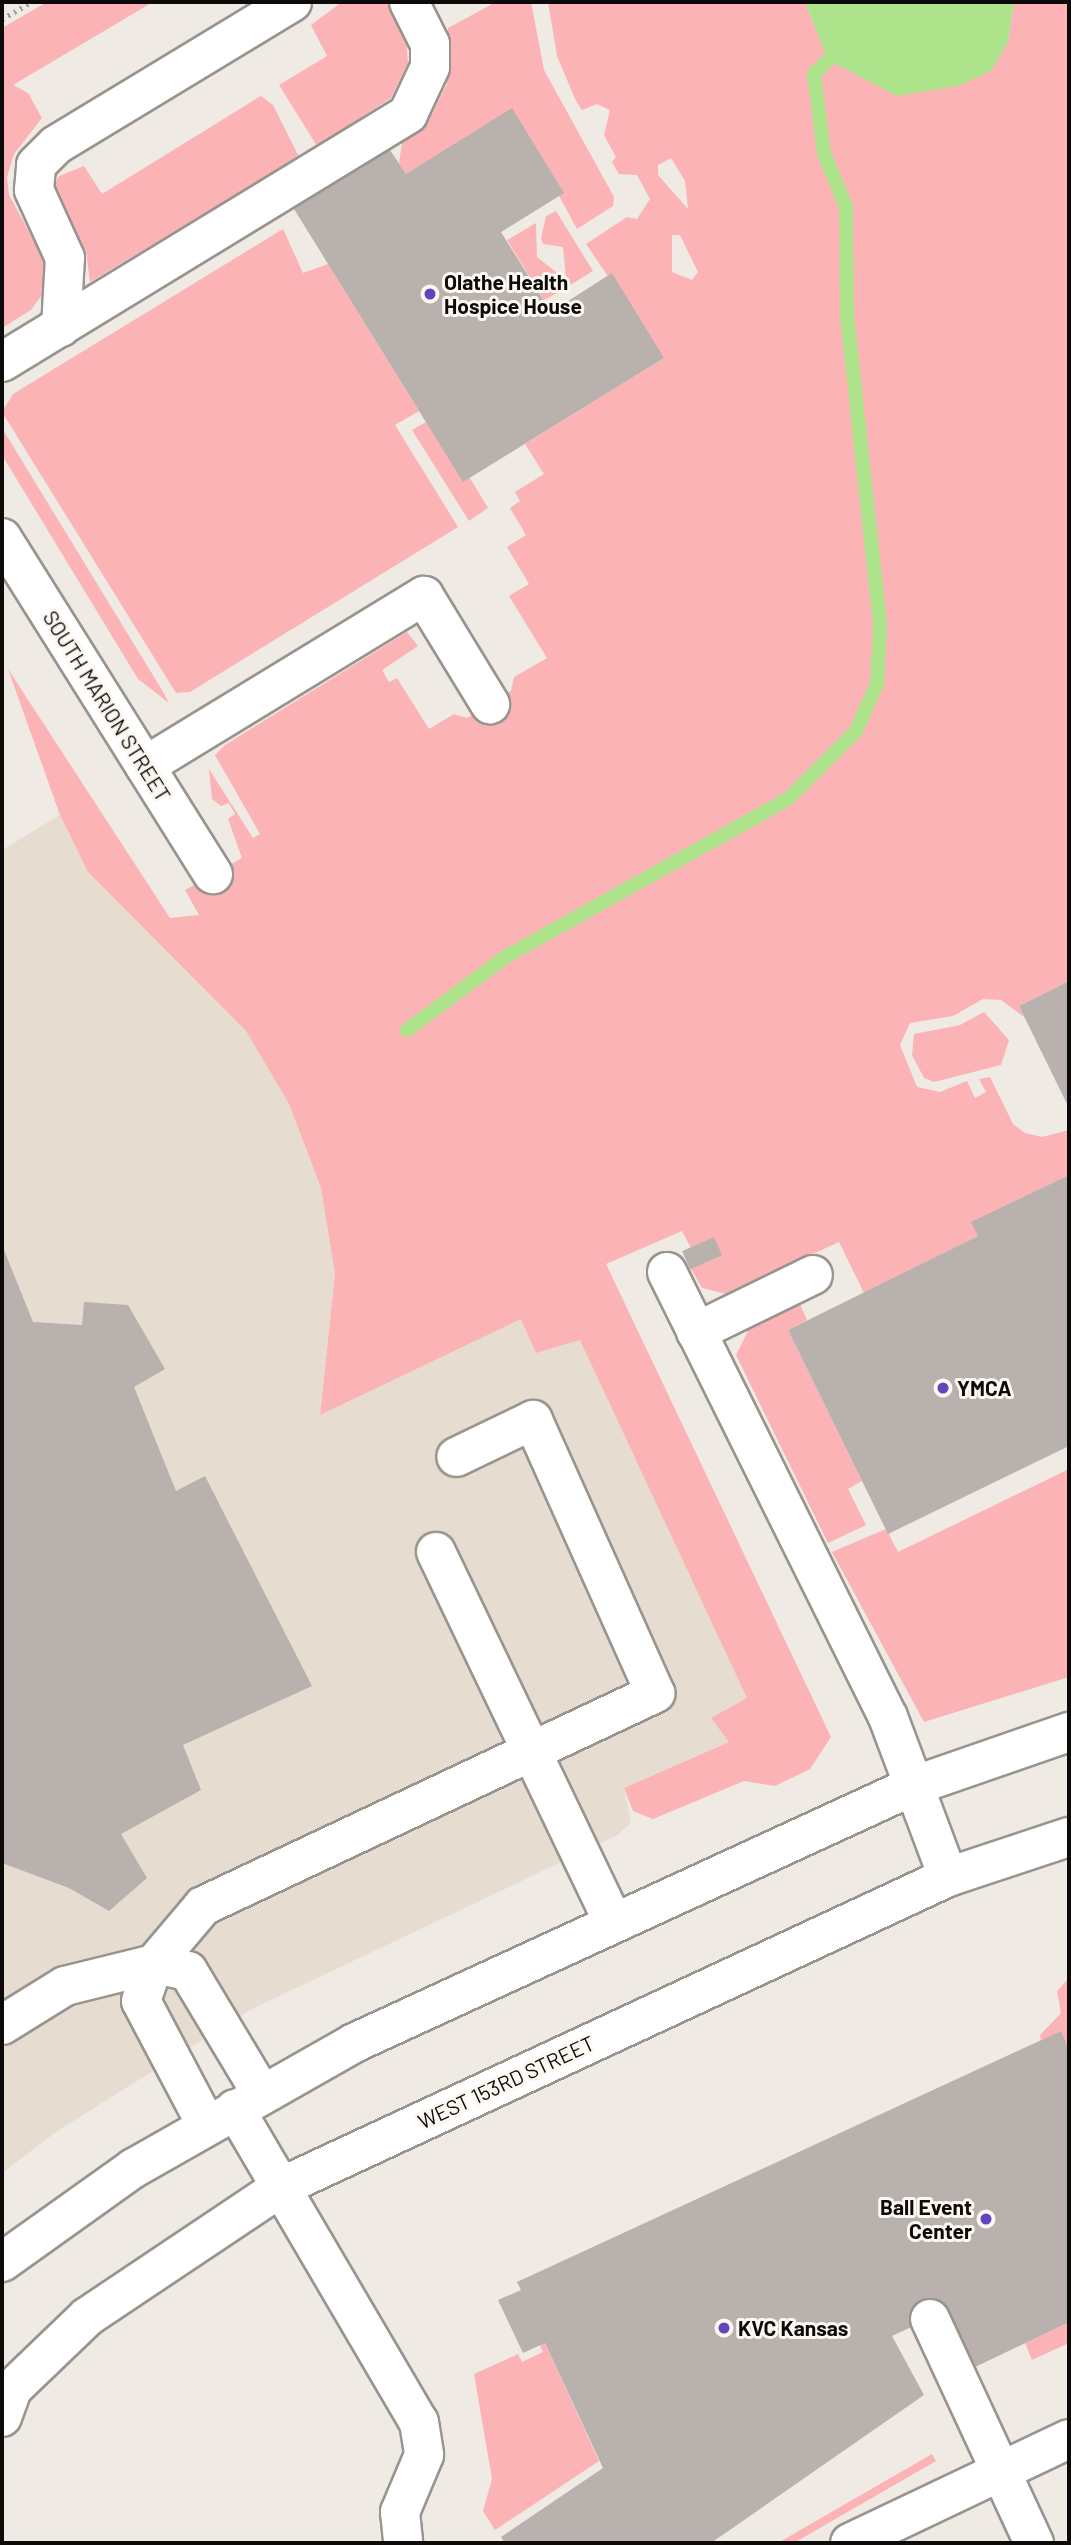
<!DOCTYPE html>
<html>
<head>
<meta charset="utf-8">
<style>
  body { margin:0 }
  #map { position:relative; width:1071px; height:2545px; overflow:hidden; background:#efeae4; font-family:Barlow,sans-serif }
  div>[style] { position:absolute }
  .built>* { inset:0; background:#e6ddd0 }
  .green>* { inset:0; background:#fbb3b5; transform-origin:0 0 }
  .water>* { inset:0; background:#ade38b }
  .stream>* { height:14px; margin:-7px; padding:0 7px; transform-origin:7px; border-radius:7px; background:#ade38b }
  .building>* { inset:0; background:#b9b1ad; transform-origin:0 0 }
  .path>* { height:4.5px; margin-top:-2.25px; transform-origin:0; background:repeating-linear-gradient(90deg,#a09c97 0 2px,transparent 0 7px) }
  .roads { filter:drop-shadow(2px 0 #98948e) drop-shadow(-2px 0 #98948e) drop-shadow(0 2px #98948e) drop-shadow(0 -2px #98948e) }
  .minor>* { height:38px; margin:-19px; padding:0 19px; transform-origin:19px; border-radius:19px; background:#fff }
  .dots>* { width:19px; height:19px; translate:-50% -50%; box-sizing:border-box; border:4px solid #fcf7f1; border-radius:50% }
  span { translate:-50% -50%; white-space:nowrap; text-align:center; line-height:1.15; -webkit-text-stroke:6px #fcf7f1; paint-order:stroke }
  .poi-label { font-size:21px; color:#0d0b09; font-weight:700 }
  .left { translate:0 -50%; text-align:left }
  .right { translate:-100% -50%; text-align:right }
  .street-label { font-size:21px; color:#0d0b09 }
  .frame { position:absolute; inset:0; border:4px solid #0d0b09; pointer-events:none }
</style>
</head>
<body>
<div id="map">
  <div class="built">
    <i style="clip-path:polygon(60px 815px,88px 872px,246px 1031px,289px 1104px,321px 1188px,335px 1274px,320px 1414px,521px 1319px,580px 1339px,748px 1698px,729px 1742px,624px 1788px,631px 1823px,616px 1836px,250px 2010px,56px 2132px,2px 2173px,2px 850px)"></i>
  </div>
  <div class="green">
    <i style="clip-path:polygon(47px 2px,153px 2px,13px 85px,28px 93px,42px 118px,14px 154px,7px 177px,9px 195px,44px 259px,45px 291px,31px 310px,2px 328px,2px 28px)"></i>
    <i style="clip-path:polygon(342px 2px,386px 2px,406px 36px,408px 63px,391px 98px,317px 146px,279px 85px,327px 56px,311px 25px)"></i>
    <i style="clip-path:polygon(496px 2px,531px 2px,544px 70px,614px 197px,613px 206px,577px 229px,512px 109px,406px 174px,399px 163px,402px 143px,432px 114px,447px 84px,448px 28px)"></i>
    <i style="clip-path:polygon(evenodd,548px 2px,805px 2px,828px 60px,1008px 42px,1014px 2px,1069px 2px,1069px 981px,1019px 1006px,1024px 1017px,1001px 1000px,983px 999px,953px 1016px,910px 1023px,900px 1045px,917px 1087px,940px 1092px,967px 1081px,975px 1098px,986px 1092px,979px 1079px,990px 1077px,1013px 1124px,1025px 1133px,1042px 1137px,1069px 1130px,1069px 1175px,972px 1222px,978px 1236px,864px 1293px,839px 1242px,726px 1294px,702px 1288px,691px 1269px,722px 1255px,691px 1248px,682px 1231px,606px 1264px,831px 1737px,810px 1769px,775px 1786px,744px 1781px,653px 1819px,633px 1811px,624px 1788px,729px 1742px,711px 1718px,747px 1698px,580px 1340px,536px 1353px,521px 1319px,320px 1415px,335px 1274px,321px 1188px,289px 1104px,246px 1031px,88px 872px,60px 815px,8px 669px,170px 918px,199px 915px,185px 890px,242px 858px,228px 819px,235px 814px,229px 803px,221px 806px,212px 799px,209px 769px,253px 838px,260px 834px,215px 755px,225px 745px,407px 632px,418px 646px,382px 670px,389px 682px,397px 678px,429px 729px,454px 714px,467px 718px,511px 691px,514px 677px,547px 658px,509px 596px,529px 584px,507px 547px,526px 535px,510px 508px,520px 501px,515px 492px,544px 474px,525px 444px,664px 358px,586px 244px,627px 217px,637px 219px,650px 199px,637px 175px,619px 174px,612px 162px,616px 157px,604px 135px,610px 110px,597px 104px,582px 110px,576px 101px,557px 56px,548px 2px,671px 158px,685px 181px,688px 209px,658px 175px,658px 165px,671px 158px,548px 2px,672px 235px,680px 235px,698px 272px,692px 280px,672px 272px,672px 235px)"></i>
    <i style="clip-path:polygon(261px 96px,273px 105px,299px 157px,90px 282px,86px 251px,53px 187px,59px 176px,84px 166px,102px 194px)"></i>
    <i style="clip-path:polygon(556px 211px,593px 271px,567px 287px,563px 247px,543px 244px,541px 238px,546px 216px)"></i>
    <i style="clip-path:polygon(536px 223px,537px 257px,561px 276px,557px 293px,544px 300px,507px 240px)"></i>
    <i style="clip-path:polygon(283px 229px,303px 273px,328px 264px,419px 411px,395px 425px,458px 527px,190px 692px,176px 693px,2px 412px,13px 394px)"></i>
    <i style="clip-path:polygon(426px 422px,463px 481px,470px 478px,488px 508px,469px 521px,412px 430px)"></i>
    <i style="clip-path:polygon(2px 428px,162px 690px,169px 703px,138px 679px,2px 455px)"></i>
    <i style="clip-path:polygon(984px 1012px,1009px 1040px,1001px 1065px,934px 1082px,924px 1078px,912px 1055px,914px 1034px,960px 1025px)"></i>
    <i style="clip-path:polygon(799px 1302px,807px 1320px,788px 1330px,862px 1481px,848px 1489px,866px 1525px,828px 1543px,736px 1355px,750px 1327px)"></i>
    <i style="clip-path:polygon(1067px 1470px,1069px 1677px,924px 1722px,832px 1552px,886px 1529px,898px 1552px)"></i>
    <i style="clip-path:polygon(1069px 1978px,1069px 2049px,1061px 2031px,1041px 2041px,1040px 2035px,1061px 2013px,1057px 1991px)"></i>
    <i style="clip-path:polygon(1069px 2322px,1069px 2343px,1032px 2360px,1025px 2343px)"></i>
    <i style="clip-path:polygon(544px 2341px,599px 2461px,495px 2530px,483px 2511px,492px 2479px,474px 2374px,518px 2354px,522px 2362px,543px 2352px,539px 2343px)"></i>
    <i style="left:932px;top:2454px;width:8px;height:213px;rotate:60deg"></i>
  </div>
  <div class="water">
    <i style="clip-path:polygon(805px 2px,1014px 2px,1008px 42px,991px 71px,958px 86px,897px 96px,828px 60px)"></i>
  </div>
  <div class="stream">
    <i style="left:407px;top:1030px;width:124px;rotate:-36.5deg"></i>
    <i style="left:507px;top:956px;width:322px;rotate:-29.2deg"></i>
    <i style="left:788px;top:799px;width:96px;rotate:-45deg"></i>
    <i style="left:856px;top:731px;width:51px;rotate:-65.9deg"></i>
    <i style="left:877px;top:684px;width:60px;rotate:-87.1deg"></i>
    <i style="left:880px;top:624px;width:310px;rotate:-96.1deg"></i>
    <i style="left:847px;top:316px;width:109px;rotate:-90.5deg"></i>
    <i style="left:846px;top:207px;width:58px;rotate:-112.2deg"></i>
    <i style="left:824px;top:153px;width:80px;rotate:-97.2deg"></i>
    <i style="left:814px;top:74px;width:20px;rotate:-45deg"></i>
  </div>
  <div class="building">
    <i style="clip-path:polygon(512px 108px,564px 193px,501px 232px,551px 312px,612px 273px,664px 358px,463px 482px,294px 209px,390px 150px,406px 174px)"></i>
    <i style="clip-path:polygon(1069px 981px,1069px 1108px,1019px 1006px)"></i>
    <i style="clip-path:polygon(1069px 1175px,1069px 1446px,888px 1534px,788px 1330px,978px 1236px,971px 1222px)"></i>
    <i style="left:714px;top:1237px;width:20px;height:35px;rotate:66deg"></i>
    <i style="clip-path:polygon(2px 1245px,33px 1322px,82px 1325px,84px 1302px,128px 1305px,165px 1369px,134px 1387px,176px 1491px,205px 1476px,312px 1686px,183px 1745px,201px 1790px,121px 1834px,147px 1878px,109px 1911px,69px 1888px,2px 1863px)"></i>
    <i style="clip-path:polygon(1061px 2031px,1069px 2049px,1069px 2322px,973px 2368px,946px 2311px,892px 2336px,924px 2395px,711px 2543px,505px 2543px,501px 2537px,603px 2468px,545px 2343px,523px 2353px,498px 2300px,521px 2290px,517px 2282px)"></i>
  </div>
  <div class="path">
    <i style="left:2px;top:19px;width:34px;rotate:-30deg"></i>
  </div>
  <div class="roads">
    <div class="minor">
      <i style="left:61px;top:327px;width:69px;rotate:-86.7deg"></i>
      <i style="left:65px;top:258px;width:75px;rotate:-114.5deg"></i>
      <i style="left:34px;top:190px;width:25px;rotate:-85deg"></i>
      <i style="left:36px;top:165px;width:28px;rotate:-45deg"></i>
      <i style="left:56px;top:145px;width:276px;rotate:-31.2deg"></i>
      <i style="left:2px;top:362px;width:476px;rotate:-31.4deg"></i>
      <i style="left:408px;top:114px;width:52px;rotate:-64.9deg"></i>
      <i style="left:430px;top:67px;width:23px;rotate:-90deg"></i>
      <i style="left:430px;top:44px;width:47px;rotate:-116.6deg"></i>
      <i style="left:2px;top:538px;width:397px;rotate:57.9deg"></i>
      <i style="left:145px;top:766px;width:327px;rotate:-31.4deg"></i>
      <i style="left:424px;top:596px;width:127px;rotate:58.6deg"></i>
      <i style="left:667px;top:1272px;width:497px;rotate:63.6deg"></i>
      <i style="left:888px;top:1717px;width:171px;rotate:69.4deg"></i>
      <i style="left:696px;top:1332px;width:130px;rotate:-26deg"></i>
      <i style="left:436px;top:1552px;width:411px;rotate:64.4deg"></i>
      <i style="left:2px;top:2025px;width:74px;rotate:-31.8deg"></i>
      <i style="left:65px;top:1986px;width:92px;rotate:-13.9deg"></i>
      <i style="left:154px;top:1964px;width:35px;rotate:12deg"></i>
      <i style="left:188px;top:1971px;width:144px;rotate:59deg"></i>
      <i style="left:235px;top:2109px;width:363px;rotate:59.6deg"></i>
      <i style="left:419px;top:2422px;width:33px;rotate:81deg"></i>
      <i style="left:424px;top:2455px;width:62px;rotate:112.8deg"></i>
      <i style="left:400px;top:2512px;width:31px;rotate:84deg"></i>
      <i style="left:207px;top:2126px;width:141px;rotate:-117.8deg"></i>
      <i style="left:141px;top:2001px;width:39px;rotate:-71deg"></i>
      <i style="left:154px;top:1964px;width:76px;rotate:-49.8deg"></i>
      <i style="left:203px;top:1906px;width:500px;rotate:-25.2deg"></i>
      <i style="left:655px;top:1693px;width:299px;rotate:-114.1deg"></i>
      <i style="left:533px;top:1420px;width:85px;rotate:154.3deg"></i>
      <i style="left:2px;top:2262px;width:162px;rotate:-35.5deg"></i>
      <i style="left:134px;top:2168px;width:253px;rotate:-29.6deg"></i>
      <i style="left:354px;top:2043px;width:615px;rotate:-24.69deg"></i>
      <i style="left:913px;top:1786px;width:165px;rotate:-19.1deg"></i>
      <i style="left:930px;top:2319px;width:247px;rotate:65.1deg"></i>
      <i style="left:2px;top:2417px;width:30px;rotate:-70deg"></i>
      <i style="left:12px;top:2389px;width:104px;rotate:-43.8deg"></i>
      <i style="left:87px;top:2317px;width:236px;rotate:-33.8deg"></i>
      <i style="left:283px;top:2186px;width:733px;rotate:-24.92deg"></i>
      <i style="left:948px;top:1877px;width:127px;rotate:-18.3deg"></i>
      <i style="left:850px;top:2543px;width:242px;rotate:-25.4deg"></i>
    </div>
  </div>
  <div class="dots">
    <i style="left:430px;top:294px;background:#6444bc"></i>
    <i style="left:943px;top:1388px;background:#6444bc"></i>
    <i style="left:986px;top:2219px;background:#6444bc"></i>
    <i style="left:724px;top:2328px;background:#6444bc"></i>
  </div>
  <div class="poi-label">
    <span class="left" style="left:444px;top:294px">Olathe Health<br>Hospice House</span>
    <span class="left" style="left:957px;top:1388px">YMCA</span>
    <span class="right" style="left:972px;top:2219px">Ball Event<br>Center</span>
    <span class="left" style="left:738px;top:2328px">KVC Kansas</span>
  </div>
  <div class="street-label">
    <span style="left:107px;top:706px;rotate:58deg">SOUTH MARION STREET</span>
    <span style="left:506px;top:2082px;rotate:-25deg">WEST 153RD STREET</span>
  </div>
  <div class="frame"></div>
</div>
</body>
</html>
